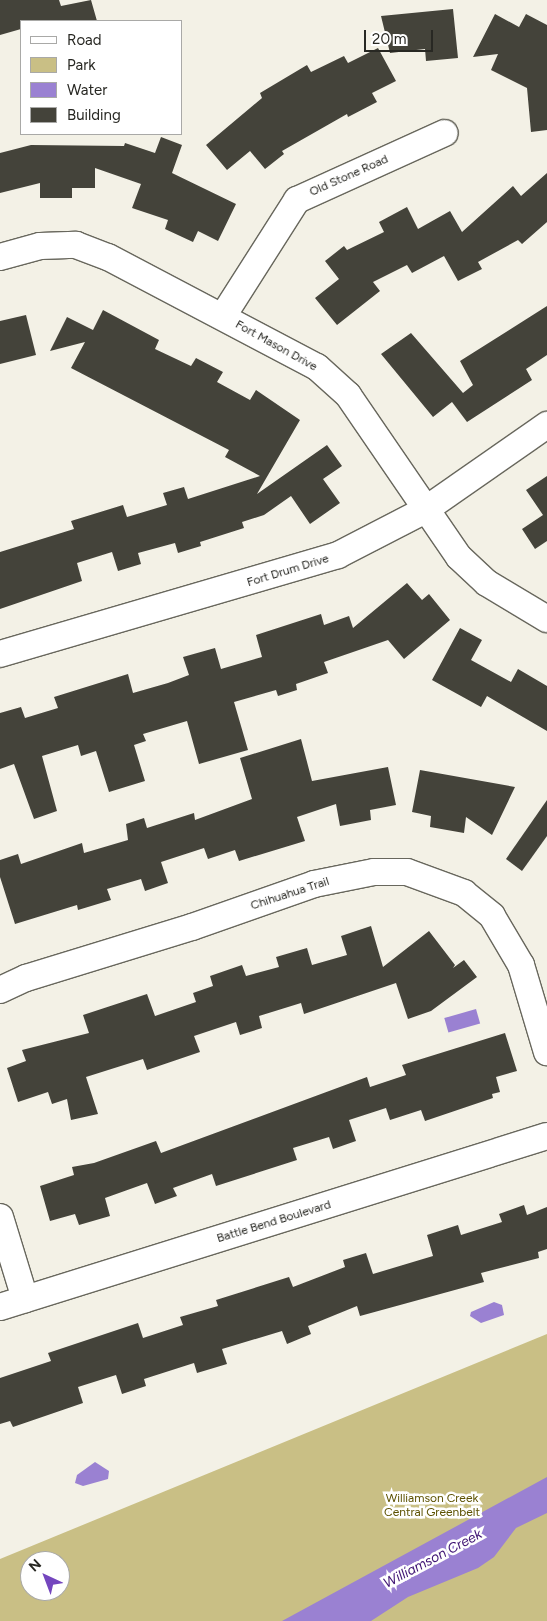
<!DOCTYPE html>
<html>
<head>
<meta charset="utf-8">
<style>
  body { margin:0 }
  #map { position:relative; width:547px; height:1621px; overflow:hidden; background:#f3f1e6; font-family:Figtree,sans-serif }
  div>[style] { position:absolute }
  .green>* { inset:0; background:#c9bf85 }
  .water>* { inset:0; background:#9a81d2; transform-origin:0 0 }
  .building>* { inset:0; background:#44433a }
  .roads { filter:drop-shadow(1px 0 #68675d) drop-shadow(-1px 0 #68675d) drop-shadow(0 1px #68675d) drop-shadow(0 -1px #68675d) }
  .minor>* { height:26px; margin:-13px; padding:0 13px; transform-origin:13px; border-radius:13px; background:#fff }
  span { translate:-50% -50%; white-space:nowrap; text-align:center; line-height:1.15; -webkit-text-stroke:5px #fff; paint-order:stroke }
  .street-label { font-size:12px; color:#282823 }
  .park-label { font-size:12px; color:#5c5101 }
  .water-label { font-size:14px; color:#3e1373; font-style:italic }
  .legend { position:absolute; left:20px; top:20px; width:162px; height:115px; box-sizing:border-box; background:#fff; border:1px solid #a9a9a7; margin:0; padding:6px 9px; list-style:none; font-size:15px; color:#282823 }
  .legend li { display:flex; align-items:center; gap:10px; height:25px }
  .legend b { width:25px; border:1px solid #a9a9a7 }
  .north { position:absolute; left:20px; top:1551px; width:50px; height:50px; box-sizing:border-box; background:#fff; border:1px solid #a9a9a7; border-radius:50%; rotate:317deg; font-size:14px; font-weight:700; line-height:20px; text-align:center; color:#282823 }
  .north::after { content:''; display:block; margin:auto; width:18px; height:22px; background:#7446be; clip-path:polygon(50% 0,100% 100%,50% 72%,0 100%) }
  .scale { position:absolute; left:364px; top:30px; width:69px; height:22px; box-sizing:border-box; border:2px solid #282823; border-top:0; padding-left:6px; font-size:15px; line-height:18px; white-space:nowrap; color:#282823; -webkit-text-stroke:4px #fff; paint-order:stroke }
</style>
</head>
<body>
<div id="map">
  <div class="green">
    <i style="clip-path:polygon(evenodd,547px 1334px,547px 1621px,0 1621px,0 1559px,547px 1334px,30px 1561px,60px 1561px,60px 1591px,30px 1591px,30px 1561px)"></i>
  </div>
  <div class="water">
    <i style="left:476px;top:1009px;width:15px;height:33px;rotate:74deg"></i>
    <i style="clip-path:polygon(494px 1302px,502px 1305px,504px 1315px,481px 1323px,470px 1316px,471px 1312px)"></i>
    <i style="clip-path:polygon(95px 1462px,109px 1471px,108px 1479px,83px 1486px,75px 1483px,77px 1475px)"></i>
    <i style="clip-path:polygon(547px 1477px,547px 1513px,516px 1528px,494px 1557px,478px 1568px,408px 1597px,371px 1621px,282px 1621px)"></i>
  </div>
  <div class="building">
    <i style="clip-path:polygon(0 0,59px 0,61px 6px,91px 0,97px 21px,21px 21px,21px 29px,0 35px)"></i>
    <i style="clip-path:polygon(453px 9px,458px 58px,426px 61px,425px 49px,390px 53px,381px 16px)"></i>
    <i style="clip-path:polygon(495px 14px,519px 27px,526px 14px,547px 25px,547px 130px,531px 132px,527px 88px,491px 70px,498px 54px,473px 57px)"></i>
    <i style="clip-path:polygon(378px 48px,396px 81px,372px 93px,377px 102px,348px 117px,347px 114px,282px 151px,284px 154px,265px 169px,250px 151px,227px 170px,206px 145px,262px 98px,260px 93px,307px 65px,311px 72px,344px 56px,348px 63px)"></i>
    <i style="clip-path:polygon(161px 137px,182px 145px,172px 173px,236px 204px,218px 241px,198px 231px,193px 242px,165px 229px,168px 220px,132px 208px,141px 184px,95px 168px,95px 188px,72px 188px,72px 198px,40px 198px,40px 183px,0 193px,0 153px,31px 145px,124px 146px,125px 143px,155px 153px)"></i>
    <i style="clip-path:polygon(547px 173px,547px 222px,522px 244px,518px 240px,478px 262px,482px 269px,458px 281px,444px 256px,412px 273px,407px 265px,373px 282px,380px 291px,337px 325px,315px 298px,339px 279px,325px 261px,344px 246px,347px 250px,384px 232px,379px 222px,407px 207px,418px 229px,450px 211px,462px 232px,513px 186px,521px 196px)"></i>
    <i style="clip-path:polygon(547px 306px,547px 355px,526px 369px,532px 380px,467px 422px,452px 402px,433px 417px,381px 354px,411px 333px,463px 393px,473px 385px,460px 361px)"></i>
    <i style="clip-path:polygon(103px 310px,159px 340px,155px 349px,191px 366px,196px 358px,223px 372px,217px 382px,250px 400px,256px 390px,300px 420px,257px 494px,327px 445px,342px 466px,323px 479px,340px 503px,310px 524px,291px 496px,264px 515px,242px 522px,244px 528px,200px 542px,201px 546px,178px 553px,175px 543px,138px 553px,141px 564px,118px 571px,112px 552px,77px 563px,82px 581px,0 609px,0 552px,74px 529px,71px 521px,123px 505px,127px 517px,167px 505px,163px 493px,184px 487px,188px 499px,260px 476px,225px 457px,229px 450px,71px 368px,85px 342px,50px 351px,67px 317px,93px 330px)"></i>
    <i style="clip-path:polygon(26px 315px,36px 355px,0 364px,0 321px)"></i>
    <i style="clip-path:polygon(547px 476px,547px 541px,535px 549px,522px 529px,543px 515px,526px 490px)"></i>
    <i style="clip-path:polygon(407px 583px,422px 600px,429px 594px,450px 620px,404px 659px,388px 640px,324px 662px,328px 673px,296px 684px,297px 690px,278px 696px,276px 690px,234px 702px,248px 750px,199px 764px,187px 721px,143px 734px,146px 741px,134px 745px,145px 781px,109px 792px,96px 751px,81px 756px,78px 745px,42px 756px,57px 811px,34px 819px,14px 764px,0 769px,0 713px,21px 707px,25px 718px,58px 708px,54px 697px,128px 674px,133px 693px,168px 683px,189px 675px,183px 657px,215px 648px,221px 669px,262px 657px,256px 635px,321px 614px,324px 625px,349px 616px,353px 628px)"></i>
    <i style="clip-path:polygon(460px 628px,482px 640px,471px 660px,511px 682px,518px 669px,547px 686px,547px 731px,487px 696px,481px 707px,432px 680px)"></i>
    <i style="clip-path:polygon(301px 739px,312px 781px,388px 767px,396px 805px,370px 810px,371px 820px,340px 826px,336px 804px,297px 817px,305px 841px,239px 861px,235px 850px,208px 859px,204px 848px,161px 862px,168px 883px,145px 891px,141px 879px,107px 889px,111px 900px,78px 910px,77px 905px,15px 924px,0 877px,0 860px,18px 854px,21px 864px,82px 843px,84px 853px,128px 840px,126px 824px,144px 818px,147px 828px,194px 813px,195px 820px,252px 799px,240px 758px)"></i>
    <i style="clip-path:polygon(420px 770px,515px 787px,492px 835px,466px 817px,464px 833px,430px 827px,431px 816px,412px 812px)"></i>
    <i style="clip-path:polygon(547px 800px,547px 836px,522px 871px,506px 859px)"></i>
    <i style="clip-path:polygon(371px 926px,383px 967px,429px 931px,455px 965px,453px 968px,464px 960px,477px 977px,431px 1011px,408px 1019px,396px 983px,304px 1014px,301px 1003px,259px 1016px,262px 1028px,240px 1035px,236px 1022px,194px 1036px,200px 1052px,147px 1070px,143px 1059px,86px 1077px,98px 1114px,71px 1120px,67px 1099px,52px 1104px,48px 1092px,18px 1102px,7px 1068px,26px 1061px,22px 1050px,89px 1033px,83px 1015px,147px 994px,155px 1016px,196px 1002px,193px 993px,213px 986px,210px 976px,242px 965px,246px 976px,279px 967px,276px 957px,307px 948px,312px 965px,347px 955px,341px 936px)"></i>
    <i style="clip-path:polygon(505px 1033px,517px 1071px,496px 1077px,500px 1092px,492px 1094px,493px 1098px,425px 1121px,421px 1110px,390px 1120px,386px 1108px,349px 1120px,356px 1141px,333px 1149px,329px 1137px,293px 1148px,297px 1160px,216px 1186px,212px 1174px,173px 1188px,177px 1196px,155px 1204px,147px 1183px,105px 1198px,110px 1216px,79px 1225px,75px 1214px,50px 1221px,40px 1186px,74px 1175px,72px 1167px,94px 1163px,156px 1141px,161px 1153px,367px 1077px,370px 1087px,406px 1075px,402px 1065px)"></i>
    <i style="clip-path:polygon(524px 1205px,527px 1215px,547px 1207px,547px 1249px,538px 1252px,539px 1258px,481px 1273px,484px 1282px,360px 1316px,357px 1306px,308px 1326px,311px 1334px,287px 1344px,282px 1331px,222px 1349px,227px 1364px,197px 1373px,194px 1363px,144px 1379px,146px 1386px,122px 1394px,116px 1375px,78px 1387px,83px 1403px,13px 1427px,10px 1421px,0 1424px,0 1378px,51px 1361px,48px 1353px,138px 1323px,143px 1338px,183px 1325px,180px 1317px,218px 1306px,216px 1300px,289px 1277px,293px 1287px,345px 1267px,343px 1260px,366px 1253px,373px 1274px,433px 1256px,427px 1235px,458px 1225px,461px 1235px,502px 1222px,499px 1214px)"></i>
  </div>
  <div class="roads">
    <div class="minor">
      <i style="left:0;top:257px;width:41px;rotate:-15.4deg"></i>
      <i style="left:40px;top:246px;width:36px;rotate:-2deg"></i>
      <i style="left:76px;top:245px;width:34px;rotate:21deg"></i>
      <i style="left:108px;top:257px;width:236px;rotate:27.8deg"></i>
      <i style="left:317px;top:367px;width:42px;rotate:42.1deg"></i>
      <i style="left:348px;top:395px;width:196px;rotate:55.6deg"></i>
      <i style="left:459px;top:557px;width:38px;rotate:43deg"></i>
      <i style="left:487px;top:583px;width:70px;rotate:31deg"></i>
      <i style="left:223px;top:316px;width:138px;rotate:-57.5deg"></i>
      <i style="left:297px;top:200px;width:162px;rotate:-24.4deg"></i>
      <i style="left:0;top:654px;width:352px;rotate:-16.3deg"></i>
      <i style="left:338px;top:555px;width:98px;rotate:-27.3deg"></i>
      <i style="left:425px;top:510px;width:149px;rotate:-34.9deg"></i>
      <i style="left:0;top:990px;width:29px;rotate:-25deg"></i>
      <i style="left:26px;top:978px;width:174px;rotate:-17.1deg"></i>
      <i style="left:192px;top:927px;width:129px;rotate:-19.4deg"></i>
      <i style="left:314px;top:884px;width:61px;rotate:-11.3deg"></i>
      <i style="left:374px;top:872px;width:33px"></i>
      <i style="left:407px;top:872px;width:61px;rotate:20.2deg"></i>
      <i style="left:464px;top:893px;width:36px;rotate:39deg"></i>
      <i style="left:492px;top:916px;width:57px;rotate:59.4deg"></i>
      <i style="left:521px;top:965px;width:91px;rotate:73.4deg"></i>
      <i style="left:0;top:1217px;width:86px;rotate:73deg"></i>
      <i style="left:0;top:1307px;width:573px;rotate:-17.36deg"></i>
    </div>
  </div>
  <div class="street-label">
    <span style="left:349px;top:176px;rotate:-24deg">Old Stone Road</span>
    <span style="left:276px;top:346px;rotate:29deg">Fort Mason Drive</span>
    <span style="left:288px;top:571px;rotate:-17deg">Fort Drum Drive</span>
    <span style="left:290px;top:894px;rotate:-18deg">Chihuahua Trail</span>
    <span style="left:274px;top:1222px;rotate:-17deg">Battle Bend Boulevard</span>
  </div>
  <div class="park-label">
    <span style="left:432px;top:1506px">Williamson Creek<br>Central Greenbelt</span>
  </div>
  <div class="water-label">
    <span style="left:433px;top:1559px;rotate:-28deg">Williamson Creek</span>
  </div>
  <ul class="legend">
  <li><b style="height:6px;background:#fff"></b>Road</li>
  <li><b style="height:14px;background:#c9bf85"></b>Park</li>
  <li><b style="height:14px;background:#9a81d2"></b>Water</li>
  <li><b style="height:14px;background:#44433a"></b>Building</li>
  </ul>
  <div class="north">N</div>
  <div class="scale">20 m</div>
</div>
</body>
</html>
